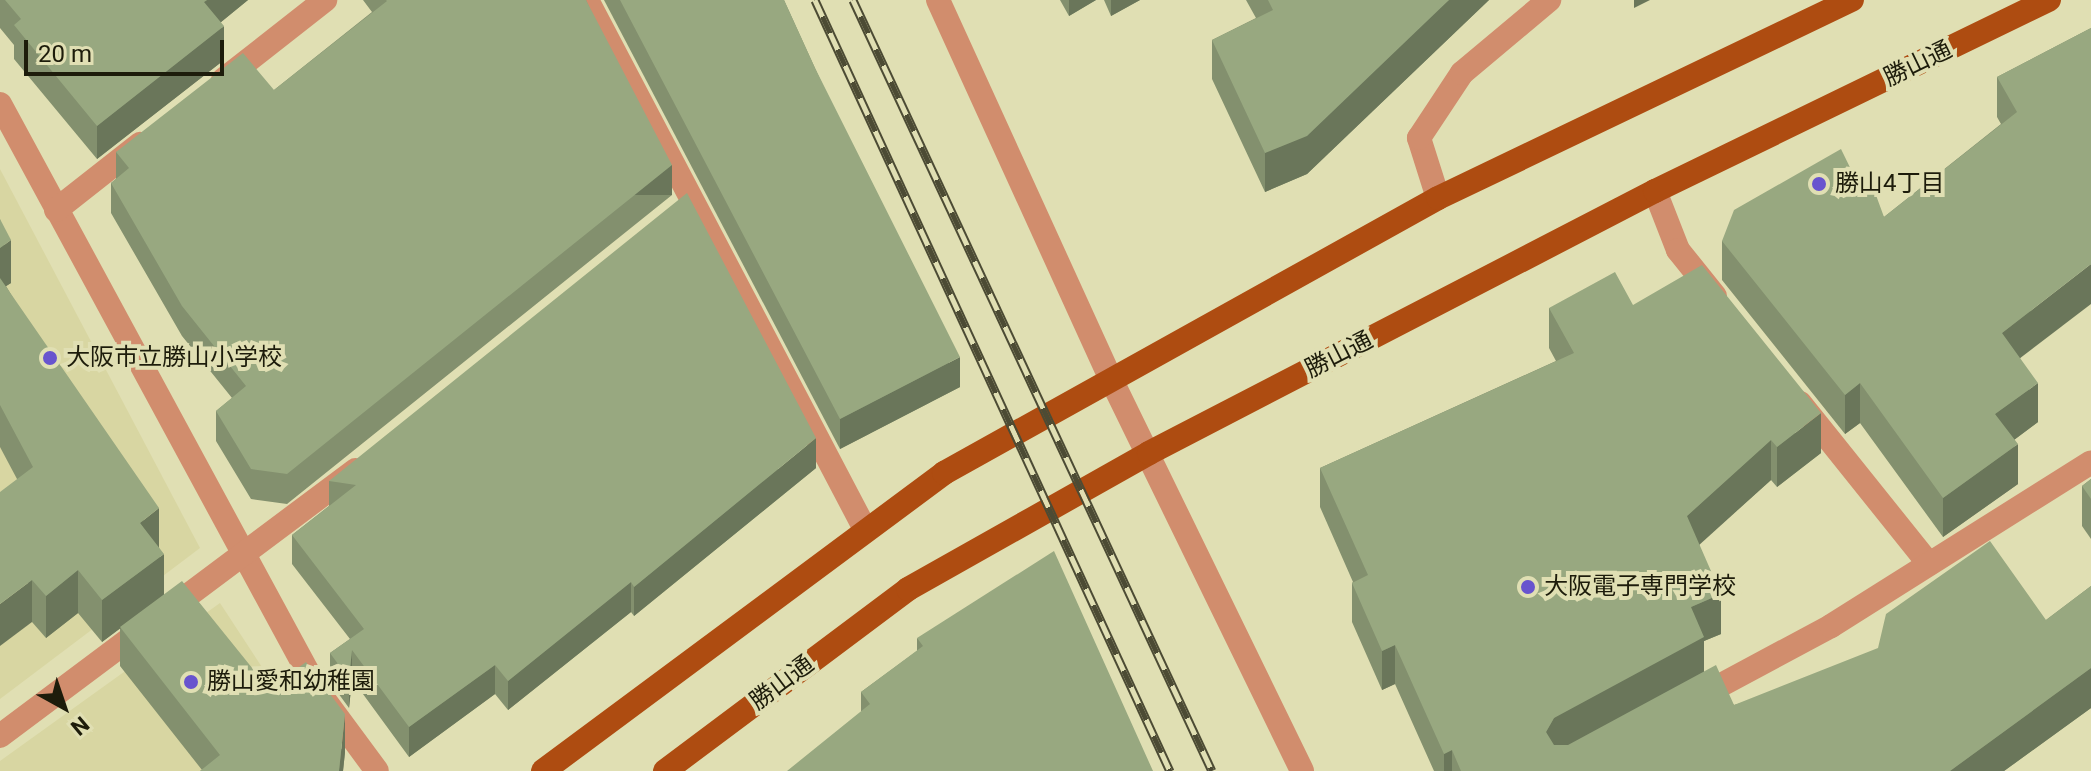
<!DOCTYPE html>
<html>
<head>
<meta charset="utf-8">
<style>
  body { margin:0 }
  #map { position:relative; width:2091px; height:771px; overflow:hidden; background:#e0dfb3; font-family:Roboto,"Noto Sans JP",sans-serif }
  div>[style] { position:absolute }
  .built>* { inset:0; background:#d8d6a2 }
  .minor>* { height:24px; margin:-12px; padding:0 12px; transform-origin:12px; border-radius:12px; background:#d18d6d }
  .major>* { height:24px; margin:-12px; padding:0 12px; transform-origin:12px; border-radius:12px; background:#ae4c11 }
  .rail>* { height:9px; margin-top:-4.5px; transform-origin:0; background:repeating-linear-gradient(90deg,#e0dfb3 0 18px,#4c4b34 0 36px); box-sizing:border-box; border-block:2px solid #4c4b34 }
  .wall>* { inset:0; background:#83906e }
  .shaded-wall>* { inset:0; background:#6a765a; transform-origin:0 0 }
  .building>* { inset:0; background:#98a880 }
  .dots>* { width:22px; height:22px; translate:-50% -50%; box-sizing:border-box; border:4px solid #e0dfb3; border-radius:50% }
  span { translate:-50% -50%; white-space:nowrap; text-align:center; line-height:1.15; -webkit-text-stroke:8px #e0dfb3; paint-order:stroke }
  .street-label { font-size:24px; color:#1d1c0b }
  .poi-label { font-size:24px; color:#1d1c0b }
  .left { translate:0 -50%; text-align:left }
  .north { position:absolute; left:24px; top:667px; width:80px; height:80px; -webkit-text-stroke:6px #e0dfb3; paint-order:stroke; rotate:140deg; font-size:22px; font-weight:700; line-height:32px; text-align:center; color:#1d1c0b }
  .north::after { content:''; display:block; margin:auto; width:28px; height:36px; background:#1d1c0b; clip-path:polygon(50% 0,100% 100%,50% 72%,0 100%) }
  .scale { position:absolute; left:24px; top:40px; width:200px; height:36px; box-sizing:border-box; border:4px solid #1d1c0b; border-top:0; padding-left:10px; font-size:24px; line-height:28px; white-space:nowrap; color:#1d1c0b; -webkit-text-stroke:6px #e0dfb3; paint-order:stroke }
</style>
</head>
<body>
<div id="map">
  <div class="built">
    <i style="clip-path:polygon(0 169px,200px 548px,0 699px)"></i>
    <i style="clip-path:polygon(220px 603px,330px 771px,0 771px,0 761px)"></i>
  </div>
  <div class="minor">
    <i style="left:587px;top:0;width:598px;rotate:62.28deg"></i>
    <i style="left:938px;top:0;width:414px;rotate:65.5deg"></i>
    <i style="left:1110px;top:377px;width:438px;rotate:64deg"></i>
    <i style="left:223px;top:80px;width:130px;rotate:-38.1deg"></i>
    <i style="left:0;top:104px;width:668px;rotate:61.55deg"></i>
    <i style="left:318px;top:691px;width:99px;rotate:53.6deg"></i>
    <i style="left:1655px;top:191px;width:63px;rotate:68.7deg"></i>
    <i style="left:1678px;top:250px;width:59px;rotate:51.2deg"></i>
    <i style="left:1438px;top:198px;width:63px;rotate:-107.6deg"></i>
    <i style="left:1419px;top:138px;width:78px;rotate:-56.5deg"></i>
    <i style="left:1462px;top:73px;width:114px;rotate:-40deg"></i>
    <i style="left:56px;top:210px;width:107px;rotate:-38.2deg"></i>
    <i style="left:1800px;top:403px;width:206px;rotate:51.3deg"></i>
    <i style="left:1695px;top:699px;width:154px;rotate:-28.2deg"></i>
    <i style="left:1831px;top:626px;width:307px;rotate:-32.2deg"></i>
    <i style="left:0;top:736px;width:444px;rotate:-36.8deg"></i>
  </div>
  <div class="major">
    <i style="left:543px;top:771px;width:500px;rotate:-36.6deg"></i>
    <i style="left:944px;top:473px;width:565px;rotate:-29.1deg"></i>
    <i style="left:1438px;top:198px;width:459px;rotate:-25.6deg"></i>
    <i style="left:665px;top:771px;width:304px;rotate:-36.8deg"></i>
    <i style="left:908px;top:589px;width:277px;rotate:-29.4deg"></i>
    <i style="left:1149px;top:453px;width:570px;rotate:-27.37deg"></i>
    <i style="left:1655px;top:191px;width:438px;rotate:-25.9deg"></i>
  </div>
  <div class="rail">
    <i style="left:815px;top:0;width:849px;rotate:65.28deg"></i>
    <i style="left:853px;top:0;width:850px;rotate:65.03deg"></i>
  </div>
  <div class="wall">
    <i style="clip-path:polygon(0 0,248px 0,221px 22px,224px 60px,97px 159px,14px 59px,14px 45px,0 28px)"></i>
    <i style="clip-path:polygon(363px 0,586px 0,672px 195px,287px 504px,251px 499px,216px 441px,216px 411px,232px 398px,182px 336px,111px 213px,111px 183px,116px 179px,116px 152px,274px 90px,372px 12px)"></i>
    <i style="clip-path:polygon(604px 0,784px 0,960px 387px,840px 449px)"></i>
    <i style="clip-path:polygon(1060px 0,1096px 0,1069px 16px)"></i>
    <i style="clip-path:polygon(1104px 0,1140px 0,1111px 16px)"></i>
    <i style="clip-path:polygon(1246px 0,1489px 0,1307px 174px,1265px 192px,1212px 79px,1212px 40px,1256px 18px)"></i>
    <i style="clip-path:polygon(2091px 28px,2020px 358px,2038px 422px,2014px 440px,2018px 484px,1943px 537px,1860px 423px,1845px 434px,1722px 280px,1722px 241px,1862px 192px,1884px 217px,2001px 124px,1997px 117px,1997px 77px)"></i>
    <i style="clip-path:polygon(0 219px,11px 283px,6px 286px,159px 547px,164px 595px,269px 689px,345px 752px,343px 771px,200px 771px,202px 770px,120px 666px,120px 628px,102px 642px,78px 613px,46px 638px,32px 622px,17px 479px,0 447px)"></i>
    <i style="clip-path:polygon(1633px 305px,1821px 453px,1777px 487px,1771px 480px,1699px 544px,1721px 634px,1704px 641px,1704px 672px,1734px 705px,2046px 620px,2091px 586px,2091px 708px,2004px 771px,1434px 771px,1395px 684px,1382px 690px,1352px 622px,1352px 583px,1353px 582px,1320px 507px,1320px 468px,1556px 361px,1549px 348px,1549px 308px)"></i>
    <i style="clip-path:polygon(816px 468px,634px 616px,631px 612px,508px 710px,495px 694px,409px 757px,352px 679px,349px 708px,330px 682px,330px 653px,350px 639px,292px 564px,292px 535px,329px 506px,329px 481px)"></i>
    <i style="clip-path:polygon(2091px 479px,2091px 539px,2082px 526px,2082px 486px)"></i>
    <i style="clip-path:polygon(917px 638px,1153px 771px,861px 711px,861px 692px,917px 651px)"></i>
  </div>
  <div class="shaded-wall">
    <i style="clip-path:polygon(207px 0,248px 0,204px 36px,204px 2px)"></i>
    <i style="clip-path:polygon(1069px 0,1096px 0,1069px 16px)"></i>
    <i style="clip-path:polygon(1111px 0,1140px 0,1111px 16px)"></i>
    <i style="clip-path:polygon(1449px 0,1489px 0,1307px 174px,1265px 192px,1265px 153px)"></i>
    <i style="clip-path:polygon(1634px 0,1650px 0,1634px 8px)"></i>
    <i style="clip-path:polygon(224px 26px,224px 60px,97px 159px,97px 126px)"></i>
    <i style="left:672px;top:165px;width:30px;height:494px;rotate:90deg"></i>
    <i style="clip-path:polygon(11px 240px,11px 283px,0 290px,0 248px)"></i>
    <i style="clip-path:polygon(2091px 264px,2091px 304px,2002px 372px,2002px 333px)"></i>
    <i style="clip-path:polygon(960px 357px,960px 387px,840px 449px,840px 419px)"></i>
    <i style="clip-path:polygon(1860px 383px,1860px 423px,1845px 434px,1845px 395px)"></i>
    <i style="clip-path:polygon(2038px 383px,2038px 422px,1995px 454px,1995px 414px)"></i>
    <i style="clip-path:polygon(1821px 413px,1821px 453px,1777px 487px,1777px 447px)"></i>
    <i style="clip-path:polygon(816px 438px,816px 468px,634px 616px,634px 587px)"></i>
    <i style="clip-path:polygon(1771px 440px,1771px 480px,1687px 556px,1687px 516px)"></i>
    <i style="clip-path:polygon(2018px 444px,2018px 484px,1943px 537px,1943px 498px)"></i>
    <i style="clip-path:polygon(159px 508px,159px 550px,140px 523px)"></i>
    <i style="clip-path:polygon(164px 554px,164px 596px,102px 642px,102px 600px)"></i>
    <i style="clip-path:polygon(78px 570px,78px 613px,46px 638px,46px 596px)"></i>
    <i style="clip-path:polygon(32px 580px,32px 622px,0 646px,0 604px)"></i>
    <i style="clip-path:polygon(631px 582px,631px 612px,508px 710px,508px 681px)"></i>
    <i style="clip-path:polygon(1721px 594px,1721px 634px,1704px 641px,1704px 677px,1554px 758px,1546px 732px,1554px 718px,1691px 607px)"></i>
    <i style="clip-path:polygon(1395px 645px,1395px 684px,1382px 690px,1382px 651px)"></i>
    <i style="clip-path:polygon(352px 650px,352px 679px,349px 708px,349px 679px)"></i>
    <i style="clip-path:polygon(495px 665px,495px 694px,409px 757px,409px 727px)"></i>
    <i style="clip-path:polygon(2091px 668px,2091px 708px,2004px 771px,1950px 771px)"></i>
    <i style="clip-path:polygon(345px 714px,345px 752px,343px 771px,339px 771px)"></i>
    <i style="clip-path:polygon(1452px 750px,1452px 771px,1444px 771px,1444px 754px)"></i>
  </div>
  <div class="building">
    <i style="clip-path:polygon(5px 0,207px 0,204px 2px,224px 26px,97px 126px,14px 25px,21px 19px)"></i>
    <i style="clip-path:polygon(386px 0,586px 0,672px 165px,287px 474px,251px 469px,216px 411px,246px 386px,182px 306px,111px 183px,129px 168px,116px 152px,243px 53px,274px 90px,387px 1px)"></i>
    <i style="clip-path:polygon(620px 0,784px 0,815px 68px,960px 357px,840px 419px)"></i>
    <i style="clip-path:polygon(1268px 0,1449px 0,1307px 136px,1265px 153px,1212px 40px,1273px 10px)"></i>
    <i style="clip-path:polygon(2091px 28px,2091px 264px,2002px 333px,2038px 383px,1995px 414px,2018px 444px,1943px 498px,1860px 383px,1845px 395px,1722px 241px,1734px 210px,1841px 149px,1862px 192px,1873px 187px,1884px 217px,2017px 112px,1997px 77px)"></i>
    <i style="clip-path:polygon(687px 193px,816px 438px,634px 587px,631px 582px,508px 681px,495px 665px,409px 727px,352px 650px,349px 679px,330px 653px,364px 629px,292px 535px,356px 485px,329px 481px)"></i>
    <i style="clip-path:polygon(0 219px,11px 240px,0 248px)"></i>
    <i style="clip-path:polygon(1702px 265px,1821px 413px,1777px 447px,1771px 440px,1687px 516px,1721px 594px,1691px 607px,1704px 637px,1554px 718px,1546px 732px,1554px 745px,1568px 745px,1716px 665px,1734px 705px,1878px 648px,1886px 614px,1990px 541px,2046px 620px,2091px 586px,2091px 668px,1950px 771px,1461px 771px,1452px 750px,1444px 754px,1395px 645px,1382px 651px,1352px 583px,1368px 575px,1320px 468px,1574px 353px,1549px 308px,1615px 272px,1633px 305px)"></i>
    <i style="clip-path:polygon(0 278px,159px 508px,140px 523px,164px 554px,102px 600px,78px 570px,46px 596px,32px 580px,0 604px,0 492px,33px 467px,0 405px)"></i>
    <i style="clip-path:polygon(2091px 479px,2091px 499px,2082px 486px)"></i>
    <i style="clip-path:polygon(1054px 551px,1153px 771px,787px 771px,870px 704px,861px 692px,923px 646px,917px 638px)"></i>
    <i style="clip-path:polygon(182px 581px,269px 689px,306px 662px,345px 714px,339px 771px,200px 771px,220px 755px,120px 627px)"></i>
  </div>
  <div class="dots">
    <i style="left:1819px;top:184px;background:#6854ce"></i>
    <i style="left:50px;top:358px;background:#6854ce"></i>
    <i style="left:1528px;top:587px;background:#6854ce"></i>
    <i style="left:191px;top:682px;background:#6854ce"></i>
  </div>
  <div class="street-label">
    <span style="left:1918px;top:64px;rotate:-26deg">勝山通</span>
    <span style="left:1339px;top:355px;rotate:-27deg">勝山通</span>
    <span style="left:782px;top:683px;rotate:-37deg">勝山通</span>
  </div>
  <div class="poi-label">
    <span class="left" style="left:1835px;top:184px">勝山4丁目</span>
    <span class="left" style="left:66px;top:358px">大阪市立勝山小学校</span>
    <span class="left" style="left:1544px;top:587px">大阪電子専門学校</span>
    <span class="left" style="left:207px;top:682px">勝山愛和幼稚園</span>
  </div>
  <div class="north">N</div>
  <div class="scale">20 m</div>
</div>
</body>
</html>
